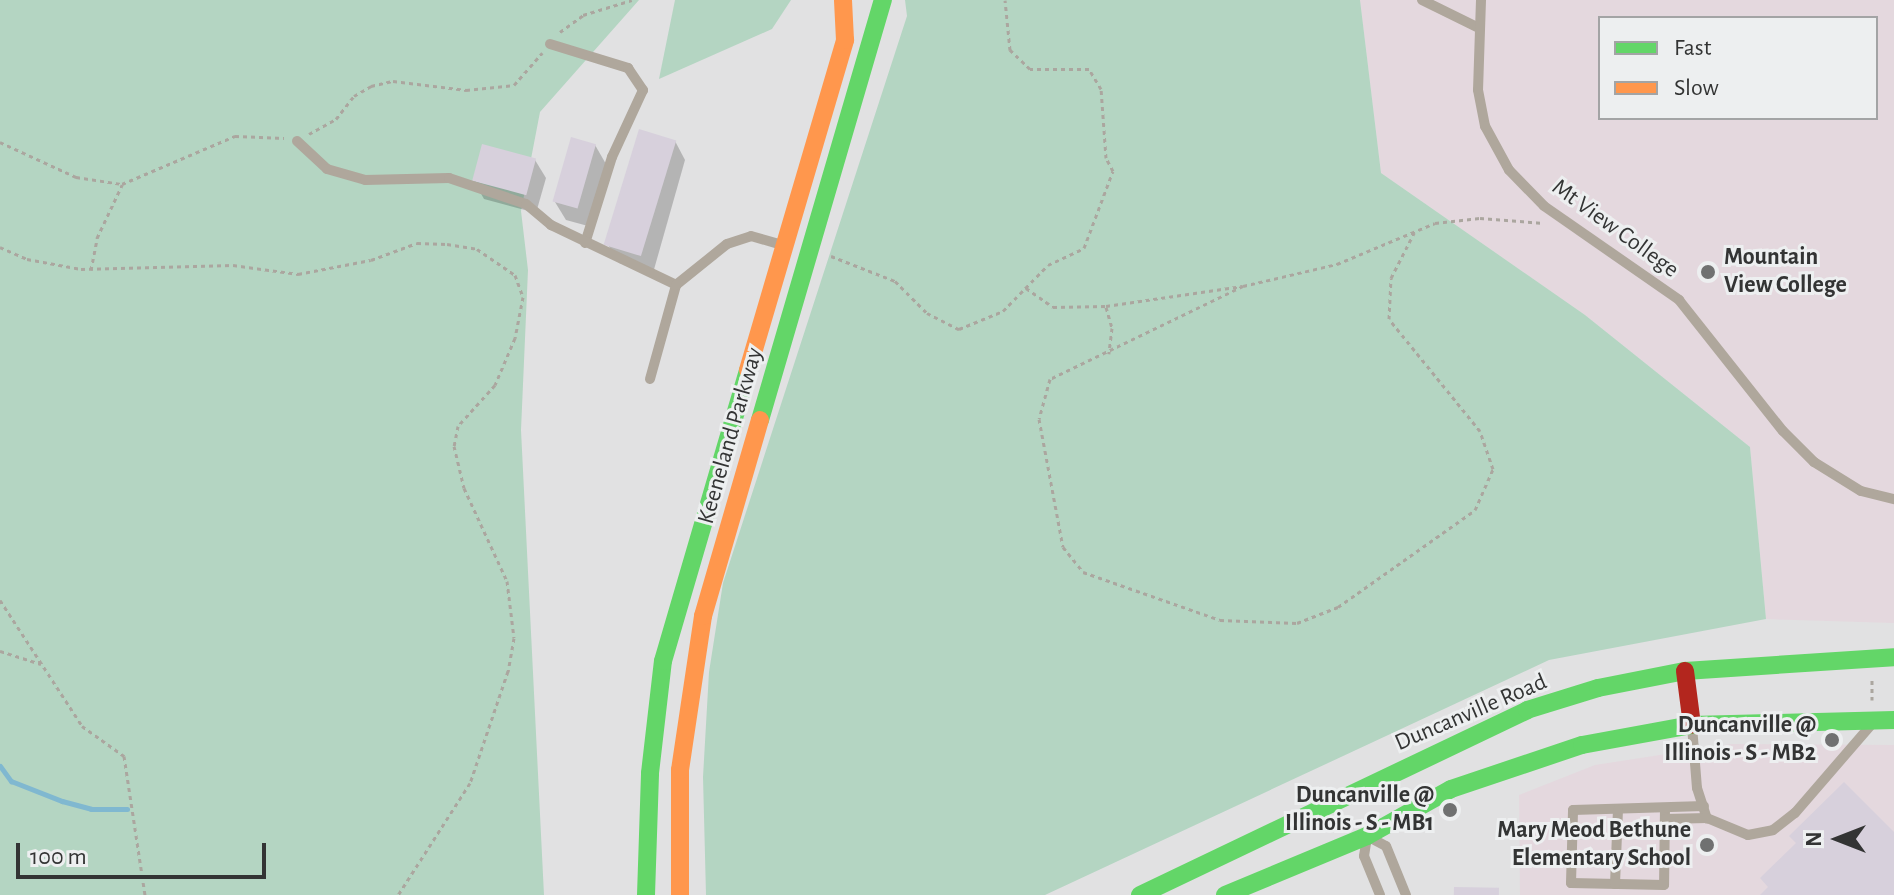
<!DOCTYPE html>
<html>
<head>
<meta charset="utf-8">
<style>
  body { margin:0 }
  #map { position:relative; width:1894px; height:895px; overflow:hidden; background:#e1e1e2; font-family:"Alegreya Sans",sans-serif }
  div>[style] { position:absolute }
  .education>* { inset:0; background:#e4d8de }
  .green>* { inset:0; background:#b4d5c2 }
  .shadow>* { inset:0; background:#0003 }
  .stream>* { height:5px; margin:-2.5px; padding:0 2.5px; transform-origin:2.5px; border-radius:2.5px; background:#80b8d0 }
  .building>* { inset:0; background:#d7d0dc; transform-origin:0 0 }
  .path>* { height:3px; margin-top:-1.5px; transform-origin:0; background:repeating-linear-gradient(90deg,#aba69f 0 4px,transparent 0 8px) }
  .lane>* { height:10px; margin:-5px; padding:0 5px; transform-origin:5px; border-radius:5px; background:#afa79c }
  .fast>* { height:18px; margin:-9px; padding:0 9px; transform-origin:9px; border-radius:9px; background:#63d668 }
  .slow>* { height:18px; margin:-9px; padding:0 9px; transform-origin:9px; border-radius:9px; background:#ff974d }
  .jam>* { height:18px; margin:-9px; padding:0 9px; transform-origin:9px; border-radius:9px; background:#b3261e }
  .dots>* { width:22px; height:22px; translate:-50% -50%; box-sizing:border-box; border:4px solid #edeff0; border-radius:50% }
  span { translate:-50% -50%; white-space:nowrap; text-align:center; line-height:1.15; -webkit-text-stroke:6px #edeff0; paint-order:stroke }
  .street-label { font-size:24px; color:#333434 }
  .poi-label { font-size:24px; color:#333434; font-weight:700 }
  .left { translate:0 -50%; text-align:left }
  .right { translate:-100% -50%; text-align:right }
  .legend { position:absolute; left:1598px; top:16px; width:280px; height:104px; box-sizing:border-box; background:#edeff0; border:2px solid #a3a4a5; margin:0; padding:10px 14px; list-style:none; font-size:24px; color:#333434 }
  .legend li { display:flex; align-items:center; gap:16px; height:40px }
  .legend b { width:40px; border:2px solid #a3a4a5 }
  .north { position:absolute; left:1798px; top:799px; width:80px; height:80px; -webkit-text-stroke:6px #edeff0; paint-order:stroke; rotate:270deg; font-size:22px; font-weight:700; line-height:32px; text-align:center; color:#333434 }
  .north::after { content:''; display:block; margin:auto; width:28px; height:36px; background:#333434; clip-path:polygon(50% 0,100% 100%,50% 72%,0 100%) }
  .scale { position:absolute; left:16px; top:843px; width:250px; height:36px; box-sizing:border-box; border:4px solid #333434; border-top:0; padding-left:10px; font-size:24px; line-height:28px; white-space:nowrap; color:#333434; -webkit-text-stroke:6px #edeff0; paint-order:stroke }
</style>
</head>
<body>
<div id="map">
  <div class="education">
    <i style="clip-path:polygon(evenodd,1360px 0,1894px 0,1894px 623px,1766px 619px,1750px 447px,1585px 315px,1381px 173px,1360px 0,1600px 18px,1876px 18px,1876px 118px,1600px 118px,1600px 18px)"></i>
    <i style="clip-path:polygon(1731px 744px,1894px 745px,1894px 895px,1520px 895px,1519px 795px,1595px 765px)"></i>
  </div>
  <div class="green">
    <i style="clip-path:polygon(0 0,639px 0,540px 112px,521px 211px,528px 270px,521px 430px,544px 895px,0 895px)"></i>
    <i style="clip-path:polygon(675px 0,791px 0,772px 29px,659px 79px)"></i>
    <i style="clip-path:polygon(905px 0,1360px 0,1381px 173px,1585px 315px,1750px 447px,1766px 619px,1549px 660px,1045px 895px,706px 895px,703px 777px,709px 672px,723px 583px,907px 16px)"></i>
  </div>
  <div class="shadow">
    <i style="clip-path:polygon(675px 141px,685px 160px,653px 273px,619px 263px,608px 245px)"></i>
    <i style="clip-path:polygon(595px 145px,606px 164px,588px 226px,566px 220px,555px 202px)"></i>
    <i style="clip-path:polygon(535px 160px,546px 178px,536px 213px,484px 199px,474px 181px)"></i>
  </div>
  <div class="stream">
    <i style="left:0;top:766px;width:19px;rotate:54deg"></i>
    <i style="left:11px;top:781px;width:55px;rotate:21.4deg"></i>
    <i style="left:62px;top:801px;width:30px;rotate:15deg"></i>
    <i style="left:91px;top:809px;width:36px"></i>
  </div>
  <div class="building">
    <i style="left:639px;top:129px;width:39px;height:121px;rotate:17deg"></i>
    <i style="left:571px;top:137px;width:26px;height:67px;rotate:16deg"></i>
    <i style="left:482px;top:144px;width:56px;height:38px;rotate:15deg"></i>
    <i style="clip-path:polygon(1844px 782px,1894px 832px,1894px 895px,1760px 895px,1768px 887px,1760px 878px,1796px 843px,1789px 836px)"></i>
    <i style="left:1454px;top:887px;width:45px;height:8px;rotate:1deg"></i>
  </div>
  <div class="path">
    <i style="left:560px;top:32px;width:29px;rotate:-36deg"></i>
    <i style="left:583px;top:15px;width:51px;rotate:-17deg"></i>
    <i style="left:309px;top:134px;width:31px;rotate:-29deg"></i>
    <i style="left:336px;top:119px;width:29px;rotate:-52deg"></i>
    <i style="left:354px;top:96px;width:20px;rotate:-30deg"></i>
    <i style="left:371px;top:86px;width:23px;rotate:-13deg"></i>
    <i style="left:393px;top:81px;width:74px;rotate:7deg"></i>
    <i style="left:466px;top:90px;width:48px;rotate:-5.9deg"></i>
    <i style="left:514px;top:85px;width:43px;rotate:-48.8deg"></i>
    <i style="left:0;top:142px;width:84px;rotate:24.7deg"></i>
    <i style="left:76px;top:177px;width:47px;rotate:8.7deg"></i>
    <i style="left:122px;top:184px;width:123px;rotate:-23deg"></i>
    <i style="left:235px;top:136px;width:49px;rotate:2.3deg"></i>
    <i style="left:0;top:247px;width:30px;rotate:24deg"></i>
    <i style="left:27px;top:259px;width:55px;rotate:10.5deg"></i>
    <i style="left:81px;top:269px;width:152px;rotate:-1.5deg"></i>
    <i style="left:233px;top:265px;width:66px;rotate:7.9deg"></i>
    <i style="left:298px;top:274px;width:74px;rotate:-10.9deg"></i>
    <i style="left:371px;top:260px;width:49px;rotate:-20.3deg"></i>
    <i style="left:417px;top:243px;width:30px;rotate:2deg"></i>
    <i style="left:447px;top:244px;width:30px;rotate:9deg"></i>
    <i style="left:477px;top:249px;width:46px;rotate:34.4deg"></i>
    <i style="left:515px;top:275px;width:23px;rotate:70deg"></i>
    <i style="left:523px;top:297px;width:42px;rotate:101deg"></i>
    <i style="left:515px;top:338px;width:51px;rotate:113.1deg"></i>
    <i style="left:495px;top:385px;width:55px;rotate:132.1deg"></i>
    <i style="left:458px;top:426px;width:20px;rotate:101deg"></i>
    <i style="left:454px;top:446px;width:43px;rotate:76.6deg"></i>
    <i style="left:464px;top:488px;width:102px;rotate:65.2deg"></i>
    <i style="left:507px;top:581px;width:57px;rotate:83deg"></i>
    <i style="left:514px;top:638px;width:34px;rotate:100deg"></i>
    <i style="left:508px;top:671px;width:118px;rotate:108.7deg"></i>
    <i style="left:470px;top:783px;width:133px;rotate:122.7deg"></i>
    <i style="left:831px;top:256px;width:69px;rotate:21.3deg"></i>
    <i style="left:895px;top:281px;width:45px;rotate:45deg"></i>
    <i style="left:927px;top:313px;width:36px;rotate:27deg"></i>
    <i style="left:959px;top:329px;width:48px;rotate:-22.2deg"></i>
    <i style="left:1003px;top:311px;width:64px;rotate:-45.6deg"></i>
    <i style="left:1048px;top:265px;width:40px;rotate:-25deg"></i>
    <i style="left:1084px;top:248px;width:82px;rotate:-69.4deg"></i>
    <i style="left:1113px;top:171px;width:15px;rotate:-118deg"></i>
    <i style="left:1106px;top:158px;width:69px;rotate:-94.1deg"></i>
    <i style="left:1101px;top:89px;width:23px;rotate:-121deg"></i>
    <i style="left:1089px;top:69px;width:59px;rotate:180deg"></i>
    <i style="left:1030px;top:69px;width:28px;rotate:-136deg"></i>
    <i style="left:1010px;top:50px;width:50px;rotate:-95.7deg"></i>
    <i style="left:91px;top:270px;width:33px;rotate:-79deg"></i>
    <i style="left:97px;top:238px;width:59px;rotate:-64.7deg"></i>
    <i style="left:1243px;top:286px;width:214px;rotate:154.3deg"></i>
    <i style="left:1050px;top:379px;width:41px;rotate:105.4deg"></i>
    <i style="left:1039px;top:419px;width:130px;rotate:79.4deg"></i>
    <i style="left:1063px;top:547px;width:32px;rotate:51deg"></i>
    <i style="left:1083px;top:572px;width:145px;rotate:19.3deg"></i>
    <i style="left:1220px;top:620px;width:77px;rotate:2.2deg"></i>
    <i style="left:1297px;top:623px;width:44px;rotate:-21.3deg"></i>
    <i style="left:1338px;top:607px;width:168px;rotate:-35.3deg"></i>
    <i style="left:1475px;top:510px;width:45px;rotate:-66.3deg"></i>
    <i style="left:1493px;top:469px;width:40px;rotate:-108.9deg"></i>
    <i style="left:1480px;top:431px;width:144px;rotate:-129.1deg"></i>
    <i style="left:1389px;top:319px;width:41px;rotate:-87.2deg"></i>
    <i style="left:1391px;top:278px;width:51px;rotate:-62.9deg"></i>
    <i style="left:1026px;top:288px;width:33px;rotate:35deg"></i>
    <i style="left:1053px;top:307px;width:53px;rotate:-1.1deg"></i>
    <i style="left:1106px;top:306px;width:138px;rotate:-8.3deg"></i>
    <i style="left:1243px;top:286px;width:97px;rotate:-13.2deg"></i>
    <i style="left:1337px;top:264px;width:106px;rotate:-22.7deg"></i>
    <i style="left:1435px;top:223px;width:45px;rotate:-6.3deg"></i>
    <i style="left:1480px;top:218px;width:64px;rotate:4.5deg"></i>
    <i style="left:1106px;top:307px;width:22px;rotate:74deg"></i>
    <i style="left:1112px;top:328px;width:26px;rotate:97deg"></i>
    <i style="left:0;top:600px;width:150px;rotate:56.9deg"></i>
    <i style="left:82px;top:726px;width:52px;rotate:35.5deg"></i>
    <i style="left:124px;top:756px;width:141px;rotate:81.4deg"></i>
    <i style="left:0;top:651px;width:43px;rotate:17.6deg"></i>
    <i style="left:1872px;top:700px;width:20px;rotate:-90deg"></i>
  </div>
  <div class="lane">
    <i style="left:1422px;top:0;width:64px;rotate:26.2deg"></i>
    <i style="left:1481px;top:0;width:90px;rotate:91.9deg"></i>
    <i style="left:1478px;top:90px;width:37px;rotate:79deg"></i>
    <i style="left:1485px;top:126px;width:50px;rotate:61.4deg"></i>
    <i style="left:1509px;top:170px;width:50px;rotate:45.8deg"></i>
    <i style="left:1544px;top:206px;width:165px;rotate:34.8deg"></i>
    <i style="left:1679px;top:300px;width:167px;rotate:51.6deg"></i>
    <i style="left:1783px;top:431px;width:44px;rotate:45deg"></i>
    <i style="left:1814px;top:462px;width:55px;rotate:31.7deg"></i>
    <i style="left:1861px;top:491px;width:34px;rotate:14deg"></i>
    <i style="left:550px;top:44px;width:82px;rotate:17.1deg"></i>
    <i style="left:628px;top:68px;width:27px;rotate:56deg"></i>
    <i style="left:643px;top:90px;width:74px;rotate:114.8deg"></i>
    <i style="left:612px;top:157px;width:90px;rotate:107.4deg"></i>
    <i style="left:297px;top:141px;width:41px;rotate:43deg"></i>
    <i style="left:327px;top:169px;width:40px;rotate:16deg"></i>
    <i style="left:365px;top:180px;width:84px;rotate:-1.4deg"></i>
    <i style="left:449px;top:178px;width:81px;rotate:18.7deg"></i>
    <i style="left:526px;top:204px;width:33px;rotate:40deg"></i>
    <i style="left:551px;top:225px;width:139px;rotate:25.6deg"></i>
    <i style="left:650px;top:379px;width:98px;rotate:-74.5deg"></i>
    <i style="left:676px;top:285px;width:65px;rotate:-38.8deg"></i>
    <i style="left:727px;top:244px;width:25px;rotate:-18deg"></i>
    <i style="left:751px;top:236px;width:33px;rotate:16deg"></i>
    <i style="left:1692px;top:726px;width:62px;rotate:85.4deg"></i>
    <i style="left:1697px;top:788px;width:32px;rotate:72deg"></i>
    <i style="left:1707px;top:818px;width:44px;rotate:22.5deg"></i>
    <i style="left:1748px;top:835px;width:25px;rotate:-11deg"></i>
    <i style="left:1773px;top:830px;width:28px;rotate:-38deg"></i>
    <i style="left:1795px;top:813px;width:116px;rotate:-49.2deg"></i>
    <i style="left:1665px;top:808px;width:77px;rotate:90.7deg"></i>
    <i style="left:1664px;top:885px;width:93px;rotate:-178.8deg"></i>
    <i style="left:1571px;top:883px;width:73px;rotate:-88.4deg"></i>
    <i style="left:1573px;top:810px;width:131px;rotate:-1.7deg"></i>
    <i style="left:1665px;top:819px;width:42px;rotate:-1.4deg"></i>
    <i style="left:1615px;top:884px;width:74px;rotate:-87.7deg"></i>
    <i style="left:1380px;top:895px;width:42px;rotate:-112.3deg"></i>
    <i style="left:1364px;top:856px;width:20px;rotate:-81deg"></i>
    <i style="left:1367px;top:836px;width:21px;rotate:28deg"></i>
    <i style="left:1386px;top:846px;width:53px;rotate:67.8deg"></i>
  </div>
  <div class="fast">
    <i style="left:760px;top:420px;width:438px;rotate:-73.7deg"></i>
    <i style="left:646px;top:895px;width:122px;rotate:-88.1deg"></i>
    <i style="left:650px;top:773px;width:113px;rotate:-83.4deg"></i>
    <i style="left:663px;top:661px;width:303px;rotate:-73.7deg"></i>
    <i style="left:1140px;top:895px;width:429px;rotate:-25.5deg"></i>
    <i style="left:1527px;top:710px;width:74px;rotate:-17.2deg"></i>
    <i style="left:1598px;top:688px;width:89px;rotate:-11.1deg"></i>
    <i style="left:1685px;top:671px;width:209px;rotate:-3.8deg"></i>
    <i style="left:1225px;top:895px;width:154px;rotate:-22.6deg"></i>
    <i style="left:1367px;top:836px;width:96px;rotate:-29.2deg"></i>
    <i style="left:1451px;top:789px;width:138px;rotate:-18.6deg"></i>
    <i style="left:1582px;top:745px;width:112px;rotate:-10.3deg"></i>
    <i style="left:1692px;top:725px;width:202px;rotate:-1.4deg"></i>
  </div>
  <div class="slow">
    <i style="left:748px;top:370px;width:344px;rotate:-73.6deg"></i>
    <i style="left:845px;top:40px;width:40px;rotate:-92.9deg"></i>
    <i style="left:680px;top:895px;width:125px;rotate:-90deg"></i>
    <i style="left:680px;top:770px;width:156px;rotate:-81.5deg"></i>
    <i style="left:703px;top:616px;width:204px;rotate:-73.8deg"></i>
  </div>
  <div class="jam">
    <i style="left:1685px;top:671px;width:54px;rotate:82.6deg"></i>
  </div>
  <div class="dots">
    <i style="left:1708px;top:272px;background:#707171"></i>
    <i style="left:1832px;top:740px;background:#707171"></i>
    <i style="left:1450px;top:810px;background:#707171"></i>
    <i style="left:1707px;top:845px;background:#707171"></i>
  </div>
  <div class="street-label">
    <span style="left:1615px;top:229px;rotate:36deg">Mt View College</span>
    <span style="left:731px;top:436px;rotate:-74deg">Keeneland Parkway</span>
    <span style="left:1471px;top:713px;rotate:-23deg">Duncanville Road</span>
  </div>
  <div class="poi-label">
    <span class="left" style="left:1724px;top:272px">Mountain<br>View College</span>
    <span class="right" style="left:1816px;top:740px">Duncanville @<br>Illinois - S - MB2</span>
    <span class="right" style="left:1434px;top:810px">Duncanville @<br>Illinois - S - MB1</span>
    <span class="right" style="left:1691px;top:845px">Mary Meod Bethune<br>Elementary School</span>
  </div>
  <ul class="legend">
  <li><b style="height:10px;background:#63d668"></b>Fast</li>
  <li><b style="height:10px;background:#ff974d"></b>Slow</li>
  </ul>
  <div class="north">N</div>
  <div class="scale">100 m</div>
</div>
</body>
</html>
